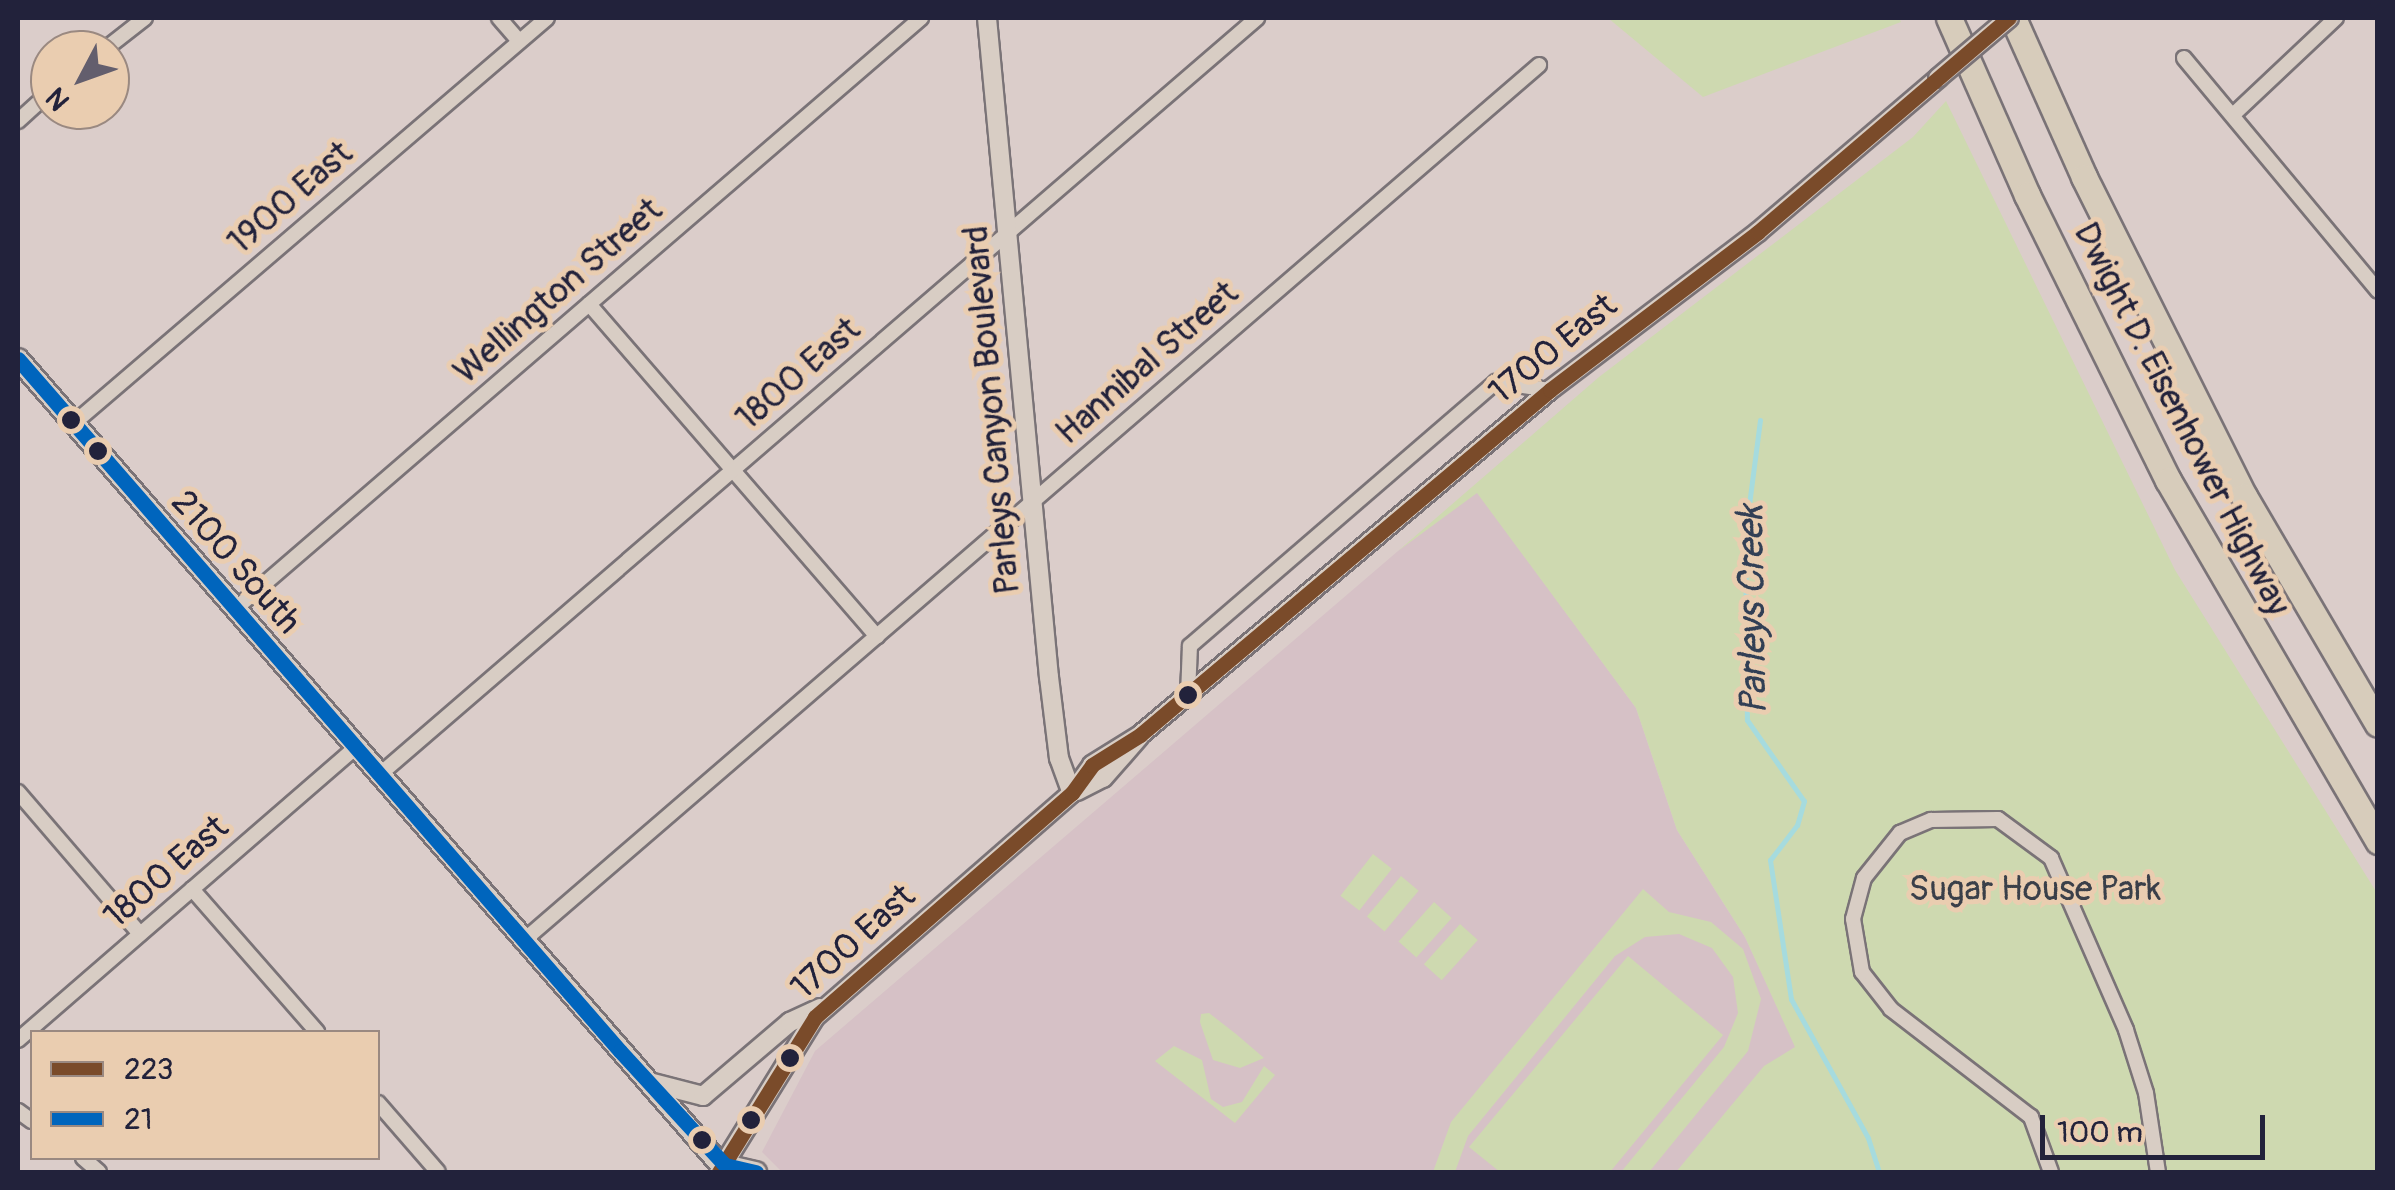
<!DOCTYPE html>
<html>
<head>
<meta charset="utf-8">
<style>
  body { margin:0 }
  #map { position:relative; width:2395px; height:1190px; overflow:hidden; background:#dbcdca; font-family:Pangolin,sans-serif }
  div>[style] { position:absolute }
  .built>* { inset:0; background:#d6c1c6 }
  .green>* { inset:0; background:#ced9b0; transform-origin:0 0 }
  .stream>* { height:5px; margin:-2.5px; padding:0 2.5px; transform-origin:2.5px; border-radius:2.5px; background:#a6dbde }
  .roads { filter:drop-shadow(2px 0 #7a7377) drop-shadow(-2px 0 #7a7377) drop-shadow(0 2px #7a7377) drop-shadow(0 -2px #7a7377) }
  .minor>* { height:14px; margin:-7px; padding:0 7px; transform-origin:7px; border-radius:7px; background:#d8cdc4 }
  .tertiary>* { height:18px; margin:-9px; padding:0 9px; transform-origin:9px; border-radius:9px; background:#d8cdc4 }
  .secondary>* { height:20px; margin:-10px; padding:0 10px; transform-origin:10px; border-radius:10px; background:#d8cdc4 }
  .motorway>* { height:25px; margin:-12.5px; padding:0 12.5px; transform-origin:12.5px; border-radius:12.5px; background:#d7ccbb }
  .bridges { filter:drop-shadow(2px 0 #7a7377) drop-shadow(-2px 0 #7a7377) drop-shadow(0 2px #7a7377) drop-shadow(0 -2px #7a7377) }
  .tertiary-bridge>* { height:18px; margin:-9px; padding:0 9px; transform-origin:9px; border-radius:9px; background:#d8cdc4 }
  .bus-1>* { height:15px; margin:-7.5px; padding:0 7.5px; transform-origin:7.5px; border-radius:7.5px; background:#7a4b2a }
  .bus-2>* { height:15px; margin:-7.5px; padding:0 7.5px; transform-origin:7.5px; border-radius:7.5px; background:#0065bd }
  .dots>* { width:28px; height:28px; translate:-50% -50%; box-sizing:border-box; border:5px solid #eacdb0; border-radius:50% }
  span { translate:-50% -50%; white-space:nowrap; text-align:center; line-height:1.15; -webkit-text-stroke:10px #eacdb0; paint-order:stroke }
  .street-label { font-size:35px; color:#22223b }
  .park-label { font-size:35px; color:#3a3f49 }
  .water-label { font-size:38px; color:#323f55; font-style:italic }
  .frame { position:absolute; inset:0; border:20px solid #22223b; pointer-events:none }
  .legend { position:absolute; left:30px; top:1030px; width:350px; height:130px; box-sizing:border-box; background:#eacdb0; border:2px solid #9a8981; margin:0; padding:12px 18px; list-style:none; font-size:30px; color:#22223b }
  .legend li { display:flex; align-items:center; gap:20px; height:50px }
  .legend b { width:50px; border:2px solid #9a8981 }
  .north { position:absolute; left:30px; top:30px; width:100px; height:100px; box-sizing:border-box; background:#eacdb0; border:2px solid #9a8981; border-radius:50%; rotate:229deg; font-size:28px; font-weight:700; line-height:40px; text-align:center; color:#22223b }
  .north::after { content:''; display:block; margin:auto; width:35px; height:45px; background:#635e6d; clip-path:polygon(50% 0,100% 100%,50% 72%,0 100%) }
  .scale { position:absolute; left:2040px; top:1115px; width:225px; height:45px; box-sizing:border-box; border:5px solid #22223b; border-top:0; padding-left:12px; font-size:30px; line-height:35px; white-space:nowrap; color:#22223b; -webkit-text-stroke:8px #eacdb0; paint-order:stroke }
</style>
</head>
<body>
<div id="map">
  <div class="built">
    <i style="clip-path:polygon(1477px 492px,1636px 708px,1677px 830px,1745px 937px,1854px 1172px,782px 1172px,762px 1152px,815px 1051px,1398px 551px)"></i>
  </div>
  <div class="green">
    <i style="clip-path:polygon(1608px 18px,1899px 18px,1901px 22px,1703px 97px)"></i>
    <i style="clip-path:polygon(1946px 101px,2175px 570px,2377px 893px,2377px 1172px,1676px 1172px,1764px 1066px,1795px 1047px,1745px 937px,1677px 830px,1636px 708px,1477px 493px,1398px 551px,1599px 377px,1913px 137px)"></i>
    <i style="left:1373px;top:854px;width:24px;height:53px;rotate:38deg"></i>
    <i style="left:1401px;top:876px;width:23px;height:53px;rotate:40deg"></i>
    <i style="clip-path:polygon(1643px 889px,1669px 912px,1711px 922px,1743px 949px,1761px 999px,1748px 1051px,1649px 1172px,1621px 1172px,1724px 1047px,1738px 1013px,1733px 977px,1712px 948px,1679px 934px,1645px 937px,1615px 956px,1468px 1136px,1455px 1172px,1433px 1172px,1451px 1122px)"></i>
    <i style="left:1434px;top:902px;width:24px;height:53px;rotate:42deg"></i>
    <i style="left:1460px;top:924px;width:24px;height:54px;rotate:42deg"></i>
    <i style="clip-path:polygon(1628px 956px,1723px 1035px,1610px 1172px,1500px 1172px,1469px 1147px)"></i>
    <i style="clip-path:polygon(1209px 1013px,1236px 1034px,1264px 1058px,1240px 1068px,1213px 1060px,1200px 1022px,1201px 1014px)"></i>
    <i style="clip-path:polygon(1174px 1046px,1202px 1060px,1211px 1099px,1223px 1107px,1242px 1102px,1264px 1066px,1275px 1075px,1235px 1123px,1155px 1061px)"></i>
  </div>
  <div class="stream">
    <i style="left:1760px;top:420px;width:116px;rotate:97.4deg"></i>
    <i style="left:1745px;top:535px;width:185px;rotate:89.4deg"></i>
    <i style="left:1747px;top:720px;width:99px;rotate:54.9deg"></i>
    <i style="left:1804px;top:801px;width:25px;rotate:106deg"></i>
    <i style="left:1797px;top:825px;width:44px;rotate:127.6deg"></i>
    <i style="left:1770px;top:860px;width:141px;rotate:81.4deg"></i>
    <i style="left:1791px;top:999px;width:159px;rotate:61deg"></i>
    <i style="left:1868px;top:1138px;width:36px;rotate:72deg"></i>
  </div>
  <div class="roads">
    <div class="minor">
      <i style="left:499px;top:18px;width:30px;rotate:49deg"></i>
      <i style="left:104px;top:50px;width:52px;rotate:-38deg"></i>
      <i style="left:2184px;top:58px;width:303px;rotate:50.2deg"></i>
      <i style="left:2234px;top:114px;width:140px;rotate:-43.3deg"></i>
      <i style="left:18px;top:121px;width:43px;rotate:-42.2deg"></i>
      <i style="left:589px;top:304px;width:440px;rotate:49.1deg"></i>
      <i style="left:73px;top:424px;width:624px;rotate:-40.58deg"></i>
      <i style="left:234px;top:610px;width:907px;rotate:-40.75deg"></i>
      <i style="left:1188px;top:695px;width:49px;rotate:-87.7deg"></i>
      <i style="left:1190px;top:646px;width:404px;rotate:-40.8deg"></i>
      <i style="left:1496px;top:382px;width:55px;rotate:8.4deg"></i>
      <i style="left:378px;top:776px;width:1161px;rotate:-40.77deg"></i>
      <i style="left:18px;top:792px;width:187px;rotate:49.3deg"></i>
      <i style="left:192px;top:889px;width:190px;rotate:48.8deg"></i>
      <i style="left:522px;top:942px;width:1343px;rotate:-40.77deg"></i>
      <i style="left:18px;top:1040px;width:444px;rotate:-40.9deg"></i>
      <i style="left:378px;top:1103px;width:91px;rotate:49deg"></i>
      <i style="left:18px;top:1111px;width:17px;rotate:36deg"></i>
      <i style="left:83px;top:1158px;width:21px;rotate:41deg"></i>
      <i style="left:2051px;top:1172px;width:59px;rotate:-110deg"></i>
      <i style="left:2031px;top:1117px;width:177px;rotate:-142.4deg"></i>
      <i style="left:1891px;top:1009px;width:47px;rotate:-128.1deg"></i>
      <i style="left:1862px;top:972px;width:54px;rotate:-99.6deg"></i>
      <i style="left:1853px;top:919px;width:42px;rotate:-75deg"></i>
      <i style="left:1864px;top:878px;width:58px;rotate:-51.3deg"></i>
      <i style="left:1900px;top:833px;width:34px;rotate:-23deg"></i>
      <i style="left:1931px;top:820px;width:67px;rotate:-0.9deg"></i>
      <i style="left:1998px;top:819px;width:66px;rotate:36.3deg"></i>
      <i style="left:2051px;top:858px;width:188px;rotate:66.4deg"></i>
      <i style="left:2126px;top:1030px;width:66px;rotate:72.4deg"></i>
      <i style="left:2146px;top:1093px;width:80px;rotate:81.4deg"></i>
    </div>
    <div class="tertiary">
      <i style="left:987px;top:18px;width:662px;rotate:84.63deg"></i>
      <i style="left:1049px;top:677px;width:82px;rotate:83deg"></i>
      <i style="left:1059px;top:758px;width:37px;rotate:70deg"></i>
      <i style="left:1077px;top:791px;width:29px;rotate:-27deg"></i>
      <i style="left:1103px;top:778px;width:55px;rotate:-48.7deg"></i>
      <i style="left:649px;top:1082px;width:56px;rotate:14.5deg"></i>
      <i style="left:703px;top:1096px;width:114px;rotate:-40.4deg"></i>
      <i style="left:790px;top:1022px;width:33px;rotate:-25deg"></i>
      <i style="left:719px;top:1172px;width:182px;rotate:-58.2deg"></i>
      <i style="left:815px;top:1017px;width:341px;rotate:-41.1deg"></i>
      <i style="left:1072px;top:793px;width:34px;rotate:-54deg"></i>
      <i style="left:1092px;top:765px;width:57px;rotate:-32deg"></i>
      <i style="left:1140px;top:735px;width:536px;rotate:-40.08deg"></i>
      <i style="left:1550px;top:390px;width:261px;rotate:-37.2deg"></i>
      <i style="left:1758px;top:232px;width:237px;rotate:-40.5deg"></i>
    </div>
    <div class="secondary">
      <i style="left:18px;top:359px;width:1079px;rotate:48.91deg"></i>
      <i style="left:725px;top:1165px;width:32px;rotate:13deg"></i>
    </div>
    <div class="motorway">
      <i style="left:1949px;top:18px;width:193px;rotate:66.2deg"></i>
      <i style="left:2027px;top:195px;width:318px;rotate:63.7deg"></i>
      <i style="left:2168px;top:480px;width:418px;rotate:59.8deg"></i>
      <i style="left:2013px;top:18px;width:174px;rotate:65.9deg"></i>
      <i style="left:2084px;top:177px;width:357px;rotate:63.4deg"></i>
      <i style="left:2244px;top:496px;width:264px;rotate:59.6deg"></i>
    </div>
  </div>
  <div class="bridges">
    <div class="tertiary-bridge">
      <i style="left:1938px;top:78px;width:93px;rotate:-40.2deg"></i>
    </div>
  </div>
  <div class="bus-1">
    <i style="left:719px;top:1172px;width:182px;rotate:-58.2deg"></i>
    <i style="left:815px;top:1017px;width:341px;rotate:-41.1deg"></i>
    <i style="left:1072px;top:793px;width:34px;rotate:-54deg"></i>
    <i style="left:1092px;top:765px;width:57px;rotate:-32deg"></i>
    <i style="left:1140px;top:735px;width:536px;rotate:-40.08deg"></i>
    <i style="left:1550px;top:390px;width:261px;rotate:-37.2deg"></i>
    <i style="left:1758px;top:232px;width:330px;rotate:-40.5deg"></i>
  </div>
  <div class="bus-2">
    <i style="left:18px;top:359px;width:917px;rotate:48.98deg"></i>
    <i style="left:620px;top:1051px;width:155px;rotate:47.4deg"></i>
    <i style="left:725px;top:1165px;width:32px;rotate:13deg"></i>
  </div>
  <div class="dots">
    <i style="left:71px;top:420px;background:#22223b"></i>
    <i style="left:98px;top:451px;background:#22223b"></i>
    <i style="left:1188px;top:695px;background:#22223b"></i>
    <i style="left:790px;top:1058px;background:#22223b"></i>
    <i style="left:751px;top:1120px;background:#22223b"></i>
    <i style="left:702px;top:1140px;background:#22223b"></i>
  </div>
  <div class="street-label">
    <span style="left:290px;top:198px;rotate:-41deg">1900 East</span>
    <span style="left:558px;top:291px;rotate:-41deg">Wellington Street</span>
    <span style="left:1553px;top:349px;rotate:-39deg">1700 East</span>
    <span style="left:1147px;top:363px;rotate:-41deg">Hannibal Street</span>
    <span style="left:798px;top:374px;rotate:-41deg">1800 East</span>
    <span style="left:992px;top:410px;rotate:-95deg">Parleys Canyon Boulevard</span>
    <span style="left:2182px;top:419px;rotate:63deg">Dwight D. Eisenhower Highway</span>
    <span style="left:236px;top:562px;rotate:49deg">2100 South</span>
    <span style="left:166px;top:872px;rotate:-41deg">1800 East</span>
    <span style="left:853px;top:942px;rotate:-42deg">1700 East</span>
  </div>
  <div class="park-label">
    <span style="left:2035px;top:889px">Sugar House Park</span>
  </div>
  <div class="water-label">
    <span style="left:1753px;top:610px;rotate:-91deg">Parleys Creek</span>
  </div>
  <div class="frame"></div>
  <ul class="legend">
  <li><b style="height:12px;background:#7a4b2a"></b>223</li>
  <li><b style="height:12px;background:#0065bd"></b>21</li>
  </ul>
  <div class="north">N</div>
  <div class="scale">100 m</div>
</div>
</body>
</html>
